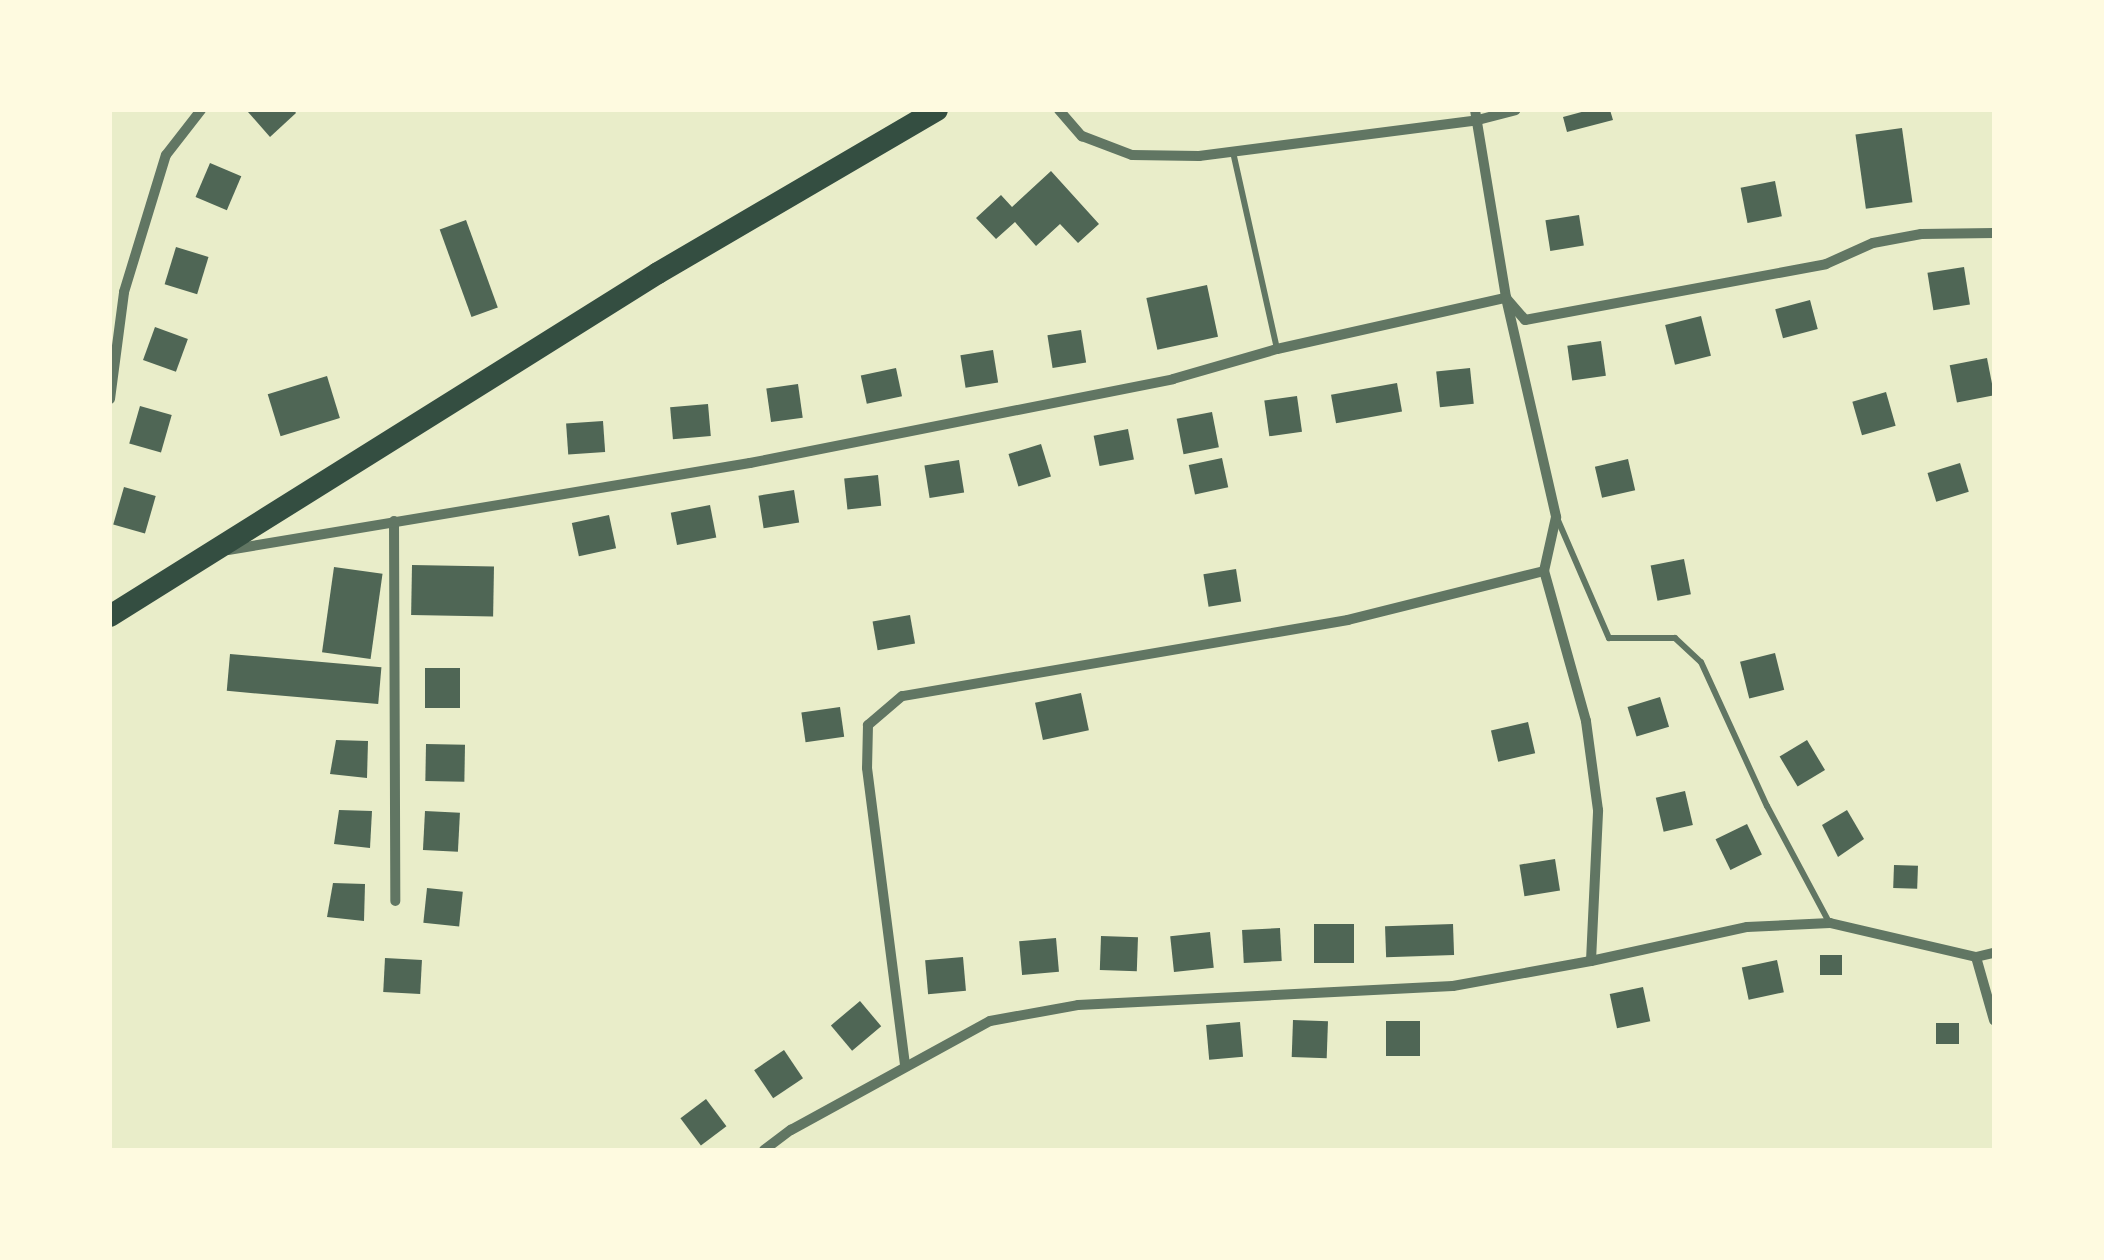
<!DOCTYPE html>
<html>
<head>
<meta charset="utf-8">
<style>
  body { margin:0 }
  #map { position:relative; width:2104px; height:1260px; overflow:hidden; background:#e9edc9; font-family:"Source Sans 3",sans-serif }
  div>[style] { position:absolute }
  .building>* { inset:0; background:#4f6655; transform-origin:0 0 }
  .service>* { height:6px; margin:-3px; padding:0 3px; transform-origin:3px; border-radius:3px; background:#617663 }
  .minor>* { height:10px; margin:-5px; padding:0 5px; transform-origin:5px; border-radius:5px; background:#617663 }
  .primary>* { height:22px; margin:-11px; padding:0 11px; transform-origin:11px; border-radius:11px; background:#344e41 }
  span { translate:-50% -50%; white-space:nowrap; text-align:center; line-height:1.15; -webkit-text-stroke:10px #fefae0; paint-order:stroke }
  .frame { position:absolute; inset:0; border:112px solid #fefae0; pointer-events:none }
</style>
</head>
<body>
<div id="map">
  <div class="building">
    <i style="clip-path:polygon(250px 110px,294px 110px,296px 113px,270px 137px,248px 112px)"></i>
    <i style="clip-path:polygon(1589px 110px,1610px 110px,1613px 120px,1567px 132px,1563px 117px)"></i>
    <i style="left:1902px;top:128px;width:75px;height:47px;rotate:82deg"></i>
    <i style="left:210px;top:163px;width:34px;height:37px;rotate:23deg"></i>
    <i style="clip-path:polygon(1051px 171px,1099px 224px,1078px 243px,1060px 224px,1036px 246px,1015px 222px,996px 239px,976px 218px,1001px 195px,1012px 207px)"></i>
    <i style="left:1775px;top:181px;width:36px;height:35px;rotate:79deg"></i>
    <i style="left:1579px;top:215px;width:31px;height:34px;rotate:81deg"></i>
    <i style="left:466px;top:220px;width:93px;height:28px;rotate:70deg"></i>
    <i style="left:176px;top:247px;width:34px;height:39px;rotate:17deg"></i>
    <i style="left:1964px;top:267px;width:38px;height:37px;rotate:81deg"></i>
    <i style="left:1207px;top:285px;width:53px;height:62px;rotate:78deg"></i>
    <i style="left:1810px;top:300px;width:30px;height:36px;rotate:75deg"></i>
    <i style="left:1701px;top:316px;width:41px;height:37px;rotate:76deg"></i>
    <i style="left:155px;top:327px;width:35px;height:35px;rotate:20deg"></i>
    <i style="left:1081px;top:330px;width:33px;height:34px;rotate:81deg"></i>
    <i style="left:1601px;top:341px;width:35px;height:34px;rotate:82deg"></i>
    <i style="left:993px;top:350px;width:33px;height:33px;rotate:81deg"></i>
    <i style="left:1987px;top:358px;width:38px;height:38px;rotate:79deg"></i>
    <i style="left:896px;top:368px;width:29px;height:36px;rotate:78deg"></i>
    <i style="left:1470px;top:368px;width:36px;height:34px;rotate:84deg"></i>
    <i style="left:327px;top:376px;width:44px;height:62px;rotate:73deg"></i>
    <i style="left:1397px;top:383px;width:29px;height:67px;rotate:80deg"></i>
    <i style="left:798px;top:384px;width:34px;height:32px;rotate:82deg"></i>
    <i style="left:1886px;top:392px;width:35px;height:35px;rotate:74deg"></i>
    <i style="left:1297px;top:396px;width:36px;height:33px;rotate:82deg"></i>
    <i style="left:708px;top:404px;width:32px;height:38px;rotate:85deg"></i>
    <i style="left:140px;top:406px;width:33px;height:39px;rotate:16deg"></i>
    <i style="left:1212px;top:412px;width:36px;height:36px;rotate:79deg"></i>
    <i style="left:603px;top:421px;width:31px;height:37px;rotate:86deg"></i>
    <i style="left:1128px;top:429px;width:31px;height:35px;rotate:79deg"></i>
    <i style="left:1041px;top:444px;width:34px;height:34px;rotate:73deg"></i>
    <i style="left:1222px;top:458px;width:30px;height:34px;rotate:78deg"></i>
    <i style="left:1628px;top:459px;width:32px;height:34px;rotate:77deg"></i>
    <i style="left:959px;top:460px;width:33px;height:35px;rotate:81deg"></i>
    <i style="left:1960px;top:463px;width:30px;height:34px;rotate:73deg"></i>
    <i style="left:878px;top:475px;width:31px;height:34px;rotate:84deg"></i>
    <i style="left:124px;top:487px;width:33px;height:39px;rotate:16deg"></i>
    <i style="left:794px;top:490px;width:33px;height:36px;rotate:81deg"></i>
    <i style="left:710px;top:505px;width:33px;height:40px;rotate:79deg"></i>
    <i style="left:609px;top:515px;width:34px;height:38px;rotate:78deg"></i>
    <i style="left:1684px;top:559px;width:36px;height:34px;rotate:79deg"></i>
    <i style="left:412px;top:565px;width:82px;height:50px;rotate:1deg"></i>
    <i style="left:334px;top:567px;width:49px;height:86px;rotate:8deg"></i>
    <i style="left:1236px;top:569px;width:33px;height:33px;rotate:81deg"></i>
    <i style="left:910px;top:615px;width:29px;height:38px;rotate:80deg"></i>
    <i style="left:1775px;top:653px;width:38px;height:36px;rotate:76deg"></i>
    <i style="left:230px;top:654px;width:152px;height:37px;rotate:5deg"></i>
    <i style="left:425px;top:668px;width:35px;height:40px"></i>
    <i style="left:1081px;top:693px;width:38px;height:47px;rotate:78deg"></i>
    <i style="left:1660px;top:697px;width:31px;height:34px;rotate:73deg"></i>
    <i style="left:840px;top:707px;width:30px;height:39px;rotate:82deg"></i>
    <i style="left:1528px;top:722px;width:32px;height:38px;rotate:77deg"></i>
    <i style="clip-path:polygon(336px 740px,368px 741px,367px 778px,330px 774px)"></i>
    <i style="left:1807px;top:740px;width:35px;height:32px;rotate:59deg"></i>
    <i style="left:426px;top:744px;width:39px;height:37px;rotate:1deg"></i>
    <i style="left:1685px;top:791px;width:35px;height:30px;rotate:77deg"></i>
    <i style="clip-path:polygon(339px 810px,372px 811px,370px 848px,334px 844px)"></i>
    <i style="clip-path:polygon(1847px 810px,1864px 839px,1838px 857px,1822px 825px)"></i>
    <i style="left:425px;top:811px;width:35px;height:39px;rotate:3deg"></i>
    <i style="left:1747px;top:824px;width:34px;height:35px;rotate:64deg"></i>
    <i style="left:1555px;top:859px;width:32px;height:36px;rotate:81deg"></i>
    <i style="left:1894px;top:865px;width:24px;height:23px;rotate:2deg"></i>
    <i style="clip-path:polygon(333px 883px,365px 884px,364px 921px,327px 917px)"></i>
    <i style="left:427px;top:888px;width:36px;height:35px;rotate:6deg"></i>
    <i style="left:1314px;top:924px;width:40px;height:39px"></i>
    <i style="left:1453px;top:924px;width:31px;height:68px;rotate:88deg"></i>
    <i style="left:1280px;top:928px;width:33px;height:38px;rotate:87deg"></i>
    <i style="left:1210px;top:932px;width:36px;height:40px;rotate:84deg"></i>
    <i style="left:1101px;top:936px;width:37px;height:34px;rotate:2deg"></i>
    <i style="left:1056px;top:938px;width:34px;height:37px;rotate:85deg"></i>
    <i style="left:1820px;top:955px;width:22px;height:20px"></i>
    <i style="left:963px;top:957px;width:34px;height:38px;rotate:85deg"></i>
    <i style="left:385px;top:958px;width:37px;height:34px;rotate:3deg"></i>
    <i style="left:1777px;top:960px;width:33px;height:36px;rotate:78deg"></i>
    <i style="left:1643px;top:987px;width:35px;height:34px;rotate:78deg"></i>
    <i style="left:860px;top:1001px;width:33px;height:38px;rotate:50deg"></i>
    <i style="left:1293px;top:1020px;width:35px;height:37px;rotate:2deg"></i>
    <i style="left:1386px;top:1021px;width:34px;height:35px"></i>
    <i style="left:1240px;top:1022px;width:35px;height:34px;rotate:85deg"></i>
    <i style="left:1936px;top:1023px;width:23px;height:21px"></i>
    <i style="left:784px;top:1050px;width:34px;height:36px;rotate:56deg"></i>
    <i style="left:706px;top:1099px;width:34px;height:32px;rotate:53deg"></i>
  </div>
  <div class="service">
    <i style="left:1233px;top:152px;width:202px;rotate:77.4deg"></i>
    <i style="left:1557px;top:518px;width:131px;rotate:66.6deg"></i>
    <i style="left:1609px;top:638px;width:66px"></i>
    <i style="left:1675px;top:638px;width:35px;rotate:43deg"></i>
    <i style="left:1701px;top:662px;width:158px;rotate:65.4deg"></i>
    <i style="left:1767px;top:806px;width:132px;rotate:61.9deg"></i>
  </div>
  <div class="minor">
    <i style="left:1059px;top:110px;width:35px;rotate:49deg"></i>
    <i style="left:1082px;top:136px;width:53px;rotate:20.8deg"></i>
    <i style="left:1132px;top:155px;width:67px;rotate:0.9deg"></i>
    <i style="left:1199px;top:156px;width:277px;rotate:-7.3deg"></i>
    <i style="left:1474px;top:121px;width:43px;rotate:-14.7deg"></i>
    <i style="left:1475px;top:110px;width:191px;rotate:80.6deg"></i>
    <i style="left:1506px;top:298px;width:29px;rotate:49deg"></i>
    <i style="left:1525px;top:320px;width:306px;rotate:-10.5deg"></i>
    <i style="left:1826px;top:264px;width:51px;rotate:-24.1deg"></i>
    <i style="left:1873px;top:243px;width:49px;rotate:-10.6deg"></i>
    <i style="left:1921px;top:234px;width:73px;rotate:-0.8deg"></i>
    <i style="left:110px;top:399px;width:108px;rotate:-82.5deg"></i>
    <i style="left:124px;top:292px;width:143px;rotate:-73deg"></i>
    <i style="left:166px;top:155px;width:57px;rotate:-52.1deg"></i>
    <i style="left:394px;top:521px;width:380px;rotate:89.8deg"></i>
    <i style="left:228px;top:550px;width:529px;rotate:-9.46deg"></i>
    <i style="left:750px;top:463px;width:431px;rotate:-11.2deg"></i>
    <i style="left:1173px;top:379px;width:108px;rotate:-16.1deg"></i>
    <i style="left:1277px;top:349px;width:235px;rotate:-12.6deg"></i>
    <i style="left:1506px;top:298px;width:225px;rotate:77.1deg"></i>
    <i style="left:1556px;top:517px;width:55px;rotate:102.5deg"></i>
    <i style="left:1976px;top:957px;width:18px;rotate:-13deg"></i>
    <i style="left:1591px;top:961px;width:160px;rotate:-12.3deg"></i>
    <i style="left:1747px;top:927px;width:83px;rotate:-2.8deg"></i>
    <i style="left:1830px;top:923px;width:150px;rotate:13.1deg"></i>
    <i style="left:1976px;top:957px;width:66px;rotate:74.1deg"></i>
    <i style="left:764px;top:1150px;width:34px;rotate:-37deg"></i>
    <i style="left:791px;top:1130px;width:227px;rotate:-28.7deg"></i>
    <i style="left:990px;top:1021px;width:89px;rotate:-10.3deg"></i>
    <i style="left:1078px;top:1005px;width:375px;rotate:-2.9deg"></i>
    <i style="left:1453px;top:986px;width:140px;rotate:-10.3deg"></i>
    <i style="left:1591px;top:961px;width:151px;rotate:-87.3deg"></i>
    <i style="left:1598px;top:810px;width:90px;rotate:-97.7deg"></i>
    <i style="left:1586px;top:721px;width:156px;rotate:-105.6deg"></i>
    <i style="left:1544px;top:571px;width:202px;rotate:166deg"></i>
    <i style="left:1348px;top:620px;width:452px;rotate:170.3deg"></i>
    <i style="left:902px;top:696px;width:45px;rotate:139.5deg"></i>
    <i style="left:868px;top:725px;width:43px;rotate:91.3deg"></i>
    <i style="left:867px;top:768px;width:300px;rotate:82.7deg"></i>
  </div>
  <div class="primary">
    <i style="left:110px;top:616px;width:646px;rotate:-32.04deg"></i>
    <i style="left:658px;top:273px;width:323px;rotate:-30.3deg"></i>
  </div>
  <div class="frame"></div>
</div>
</body>
</html>
